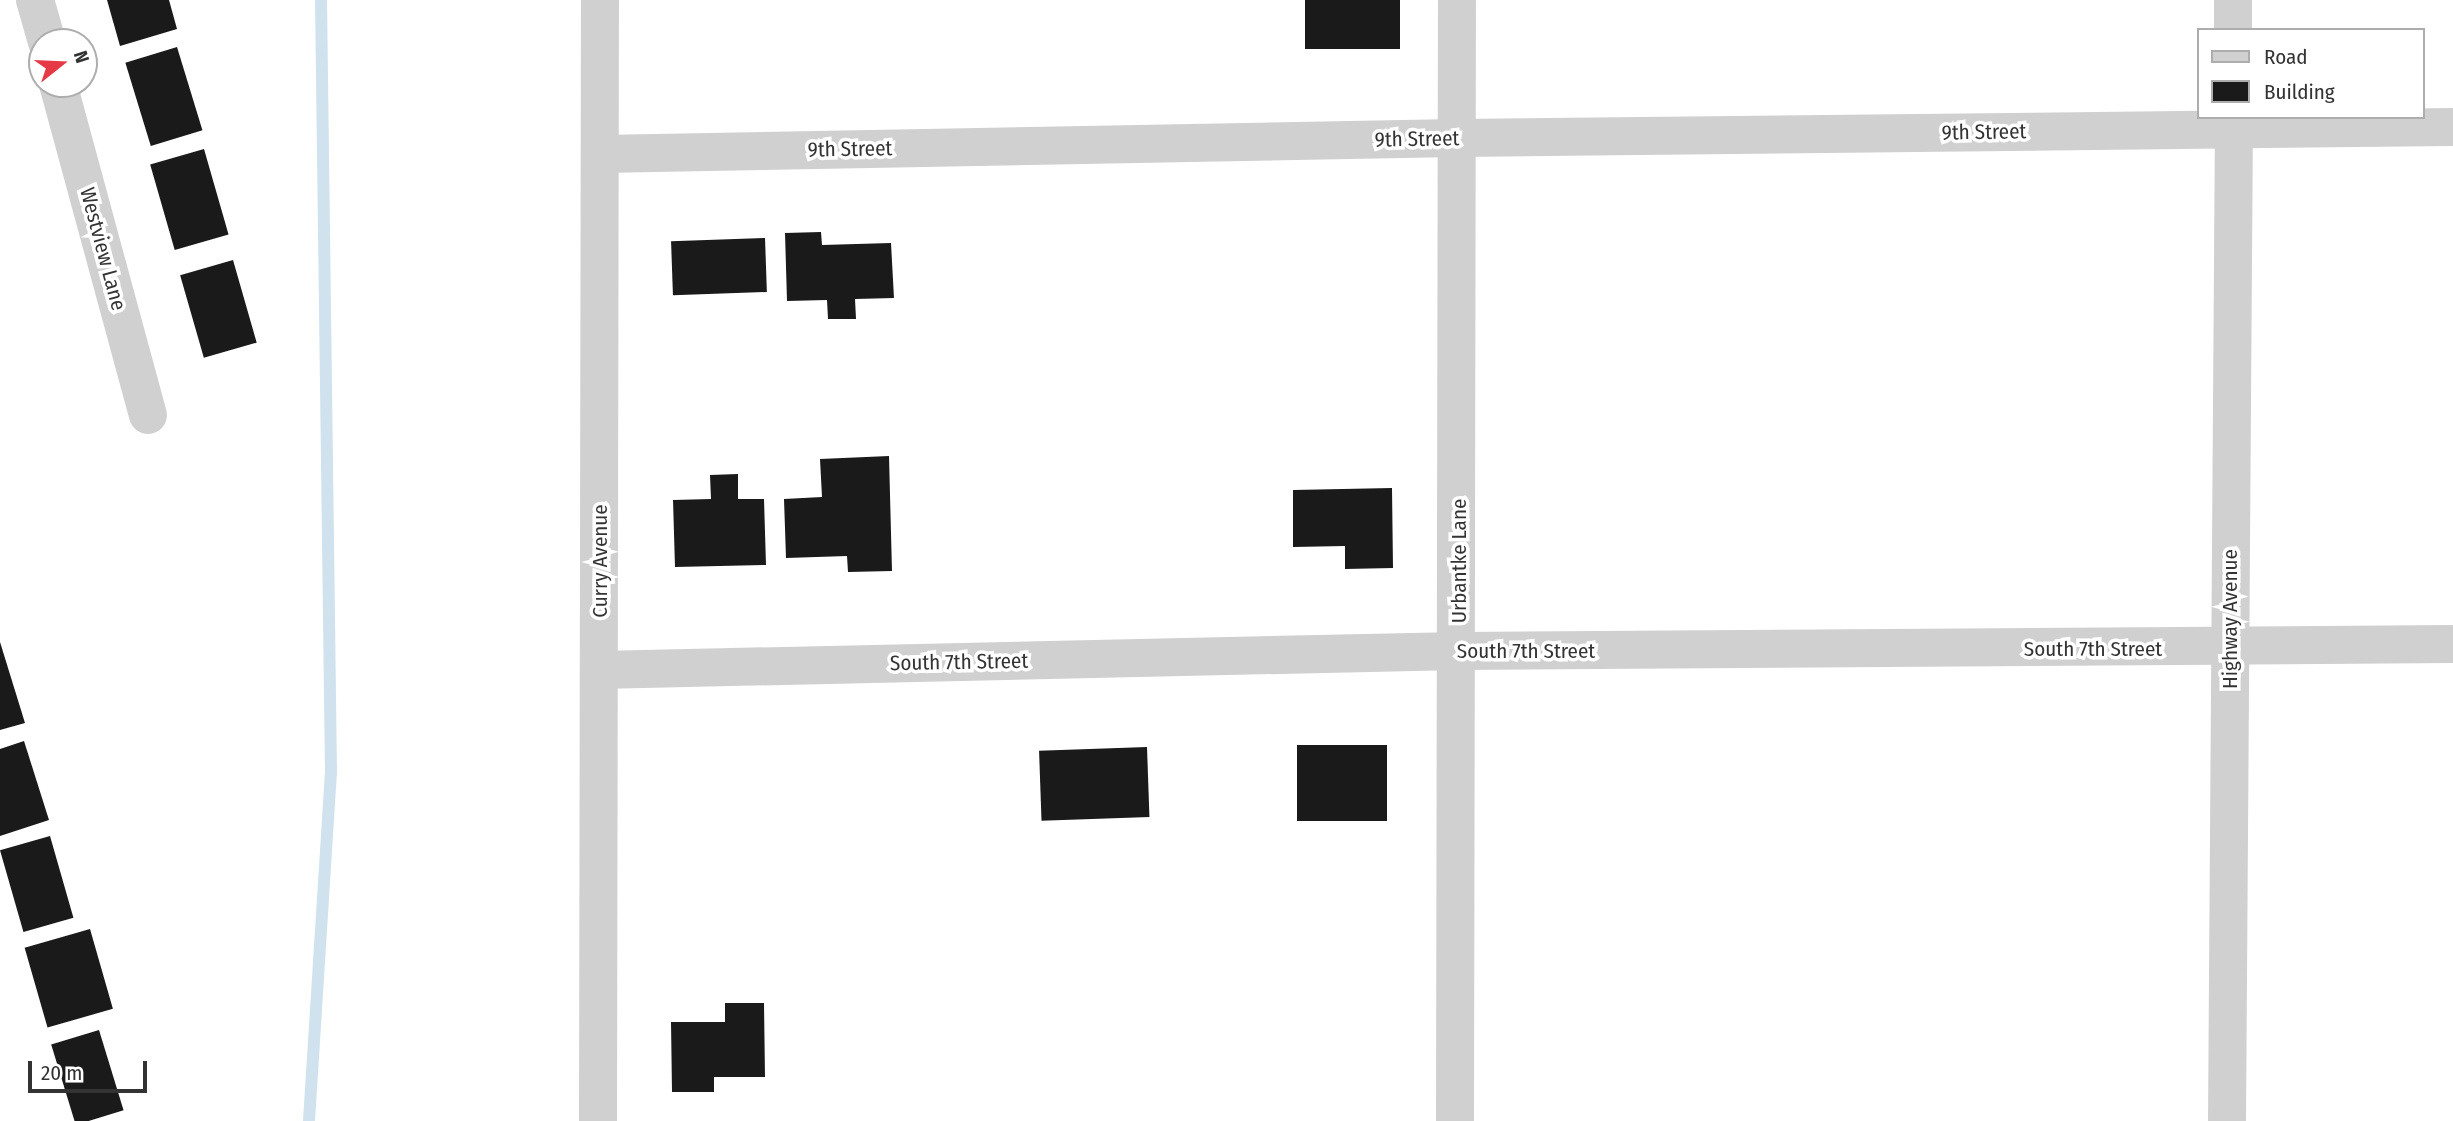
<!DOCTYPE html>
<html>
<head>
<meta charset="utf-8">
<style>
  body { margin:0 }
  #map { position:relative; width:2453px; height:1121px; overflow:hidden; background:#fff; font-family:"Fira Sans Condensed",sans-serif }
  div>[style] { position:absolute }
  .stream>* { height:12px; margin:-6px; padding:0 6px; transform-origin:6px; border-radius:6px; background:#cfe2ee }
  .building>* { inset:0; background:#1a1a1a; transform-origin:0 0 }
  .minor>* { height:38px; margin:-19px; padding:0 19px; transform-origin:19px; border-radius:19px; background:#d0d0d0 }
  .tertiary>* { height:38px; margin:-19px; padding:0 19px; transform-origin:19px; border-radius:19px; background:#d0d0d0 }
  span { translate:-50% -50%; white-space:nowrap; text-align:center; line-height:1.15; -webkit-text-stroke:7px #fff; paint-order:stroke }
  .street-label { font-size:21px; color:#333 }
  .legend { position:absolute; left:2197px; top:28px; width:228px; height:91px; box-sizing:border-box; background:#fff; border:2px solid #adadad; margin:0; padding:9px 12px; list-style:none; font-size:21px; color:#333 }
  .legend li { display:flex; align-items:center; gap:14px; height:35px }
  .legend b { width:35px; border:2px solid #adadad }
  .north { position:absolute; left:28px; top:28px; width:70px; height:70px; box-sizing:border-box; background:#fff; border:2px solid #adadad; border-radius:50%; rotate:72deg; font-size:19px; font-weight:700; line-height:28px; text-align:center; color:#333 }
  .north::after { content:''; display:block; margin:auto; width:24px; height:32px; background:#e63946; clip-path:polygon(50% 0,100% 100%,50% 72%,0 100%) }
  .scale { position:absolute; left:28px; top:1061px; width:119px; height:32px; box-sizing:border-box; border:4px solid #333; border-top:0; padding-left:9px; font-size:21px; line-height:24px; white-space:nowrap; color:#333; -webkit-text-stroke:5px #fff; paint-order:stroke }
</style>
</head>
<body>
<div id="map">
  <div class="stream">
    <i style="left:309px;top:1121px;width:349px;rotate:-86.4deg"></i>
    <i style="left:331px;top:773px;width:773px;rotate:-90.74deg"></i>
  </div>
  <div class="building">
    <i style="clip-path:polygon(107px 0,169px 0,177px 29px,120px 46px)"></i>
    <i style="left:1305px;top:0;width:95px;height:49px"></i>
    <i style="left:177px;top:47px;width:87px;height:54px;rotate:73deg"></i>
    <i style="left:204px;top:149px;width:89px;height:56px;rotate:74deg"></i>
    <i style="clip-path:polygon(821px 232px,822px 245px,891px 243px,894px 298px,855px 299px,856px 319px,828px 319px,827px 300px,787px 301px,785px 233px)"></i>
    <i style="left:765px;top:238px;width:54px;height:94px;rotate:88deg"></i>
    <i style="left:233px;top:260px;width:86px;height:55px;rotate:74deg"></i>
    <i style="clip-path:polygon(889px 456px,892px 571px,848px 572px,847px 556px,786px 558px,784px 499px,822px 497px,820px 459px)"></i>
    <i style="clip-path:polygon(738px 474px,738px 499px,764px 499px,766px 565px,675px 567px,673px 500px,711px 499px,710px 475px)"></i>
    <i style="clip-path:polygon(1392px 488px,1393px 568px,1345px 569px,1345px 546px,1293px 547px,1293px 490px)"></i>
    <i style="clip-path:polygon(0 642px,25px 723px,0 730px)"></i>
    <i style="clip-path:polygon(24px 741px,49px 820px,0 836px,0 749px)"></i>
    <i style="left:1297px;top:745px;width:90px;height:76px"></i>
    <i style="left:1147px;top:747px;width:70px;height:108px;rotate:88deg"></i>
    <i style="left:50px;top:836px;width:85px;height:52px;rotate:74deg"></i>
    <i style="left:90px;top:929px;width:83px;height:68px;rotate:74deg"></i>
    <i style="clip-path:polygon(725px 1003px,764px 1003px,765px 1077px,714px 1077px,714px 1092px,672px 1092px,671px 1022px,725px 1022px)"></i>
    <i style="left:99px;top:1030px;width:84px;height:50px;rotate:73deg"></i>
  </div>
  <div class="minor">
    <i style="left:35px;top:0;width:44px;rotate:74.1deg"></i>
    <i style="left:58px;top:84px;width:343px;rotate:74.8deg"></i>
    <i style="left:600px;top:154px;width:856px;rotate:-1.07deg"></i>
    <i style="left:1456px;top:138px;width:997px;rotate:-0.63deg"></i>
    <i style="left:599px;top:670px;width:860px;rotate:-1.27deg"></i>
    <i style="left:1459px;top:651px;width:994px;rotate:-0.4deg"></i>
    <i style="left:598px;top:1121px;width:1121px;rotate:-89.9deg"></i>
    <i style="left:1455px;top:1121px;width:1121px;rotate:-89.9deg"></i>
  </div>
  <div class="tertiary">
    <i style="left:2233px;top:0;width:30px;rotate:90deg"></i>
    <i style="left:2227px;top:1121px;width:1004px;rotate:-89.6deg"></i>
  </div>
  <div class="street-label">
    <span style="left:1984px;top:132px;rotate:-1deg">9th Street</span>
    <span style="left:1417px;top:139px;rotate:-1deg">9th Street</span>
    <span style="left:850px;top:149px;rotate:-1deg">9th Street</span>
    <span style="left:103px;top:249px;rotate:75deg">Westview Lane</span>
    <span style="left:600px;top:561px;rotate:-90deg">Curry Avenue</span>
    <span style="left:1459px;top:561px;rotate:-90deg">Urbantke Lane</span>
    <span style="left:2230px;top:619px;rotate:-90deg">Highway Avenue</span>
    <span style="left:2093px;top:649px">South 7th Street</span>
    <span style="left:1526px;top:651px">South 7th Street</span>
    <span style="left:959px;top:662px;rotate:-1deg">South 7th Street</span>
  </div>
  <ul class="legend">
  <li><b style="height:9px;background:#d0d0d0"></b>Road</li>
  <li><b style="height:19px;background:#1a1a1a"></b>Building</li>
  </ul>
  <div class="north">N</div>
  <div class="scale">20 m</div>
</div>
</body>
</html>
